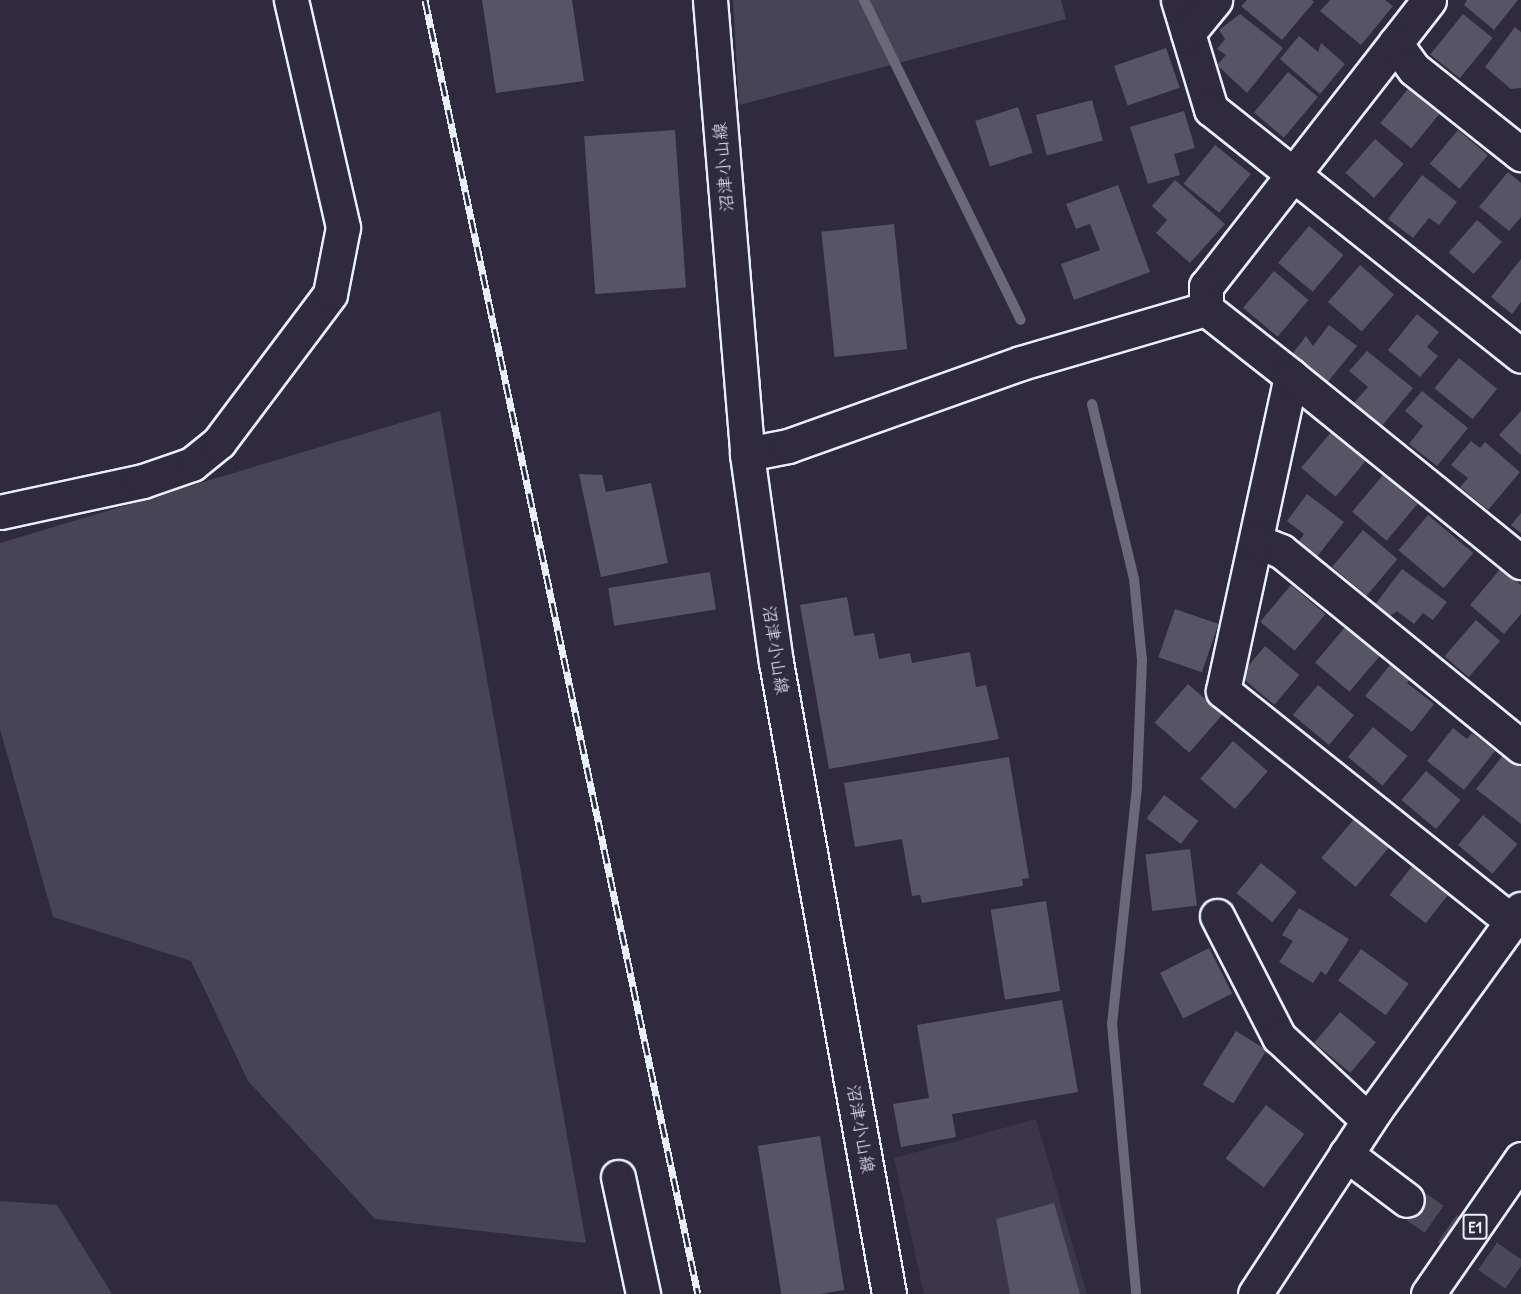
<!DOCTYPE html>
<html>
<head>
<meta charset="utf-8">
<style>
  body { margin:0 }
  #map { position:relative; width:1521px; height:1294px; overflow:hidden; background:#2f2a3d; font-family:"Patrick Hand","Klee One",sans-serif }
  div>[style] { position:absolute }
  .built>* { inset:0; background:#3b3749 }
  .green>* { inset:0; background:#464455 }
  .stream>* { height:10px; margin:-5px; padding:0 5px; transform-origin:5px; border-radius:5px; background:#696978 }
  .building>* { inset:0; background:#575565; transform-origin:0 0 }
  .minor-tunnel>* { height:33px; margin-top:-16.5px; transform-origin:0; background:repeating-linear-gradient(90deg,#4b4859 0 33px,transparent 0 49px) }
  .roads { filter:drop-shadow(2px 0 #e8f1f8) drop-shadow(-2px 0 #e8f1f8) drop-shadow(0 2px #e8f1f8) drop-shadow(0 -2px #e8f1f8) }
  .minor>* { height:33px; margin:-16.5px; padding:0 16.5px; transform-origin:16.5px; border-radius:16.5px; background:#2f2a3d }
  .tertiary>* { height:33px; margin:-16.5px; padding:0 16.5px; transform-origin:16.5px; border-radius:16.5px; background:#2f2a3d }
  .secondary>* { height:33px; margin:-16.5px; padding:0 16.5px; transform-origin:16.5px; border-radius:16.5px; background:#2f2a3d }
  .motorway>* { height:33px; margin:-16.5px; padding:0 16.5px; transform-origin:16.5px; border-radius:16.5px; background:#2f2a3d }
  .rail>* { height:7px; margin-top:-3.5px; transform-origin:0; background:repeating-linear-gradient(90deg,#2f2a3d 0 14px,#e8f1f8 0 28px); box-sizing:border-box; border-block:2px solid #e8f1f8 }
  span { translate:-50% -50%; white-space:nowrap; text-align:center; line-height:1.15; -webkit-text-stroke:4.5px #2f2a3d; paint-order:stroke }
  .shield-label span { padding:2px 4px; background:#2f2a3d; border:2px solid; border-radius:4px; -webkit-text-stroke-width:0 }
  .shield-label { font-size:16px; color:#e8f1f8; font-weight:700 }
  .street-label { font-size:18px; color:#e8f1f8 }
</style>
</head>
<body>
<div id="map">
  <div class="built">
    <i style="clip-path:polygon(1036px 1119px,1087px 1294px,924px 1294px,894px 1158px)"></i>
  </div>
  <div class="green">
    <i style="clip-path:polygon(733px 0,1061px 0,1066px 19px,739px 105px)"></i>
    <i style="clip-path:polygon(440px 411px,586px 1243px,375px 1219px,248px 1081px,191px 961px,53px 917px,0 729px,0 543px)"></i>
    <i style="clip-path:polygon(0 1201px,57px 1205px,112px 1294px,0 1294px)"></i>
  </div>
  <div class="stream">
    <i style="left:864px;top:0;width:356px;rotate:63.9deg"></i>
    <i style="left:1092px;top:404px;width:180px;rotate:76.5deg"></i>
    <i style="left:1134px;top:579px;width:81px;rotate:84.4deg"></i>
    <i style="left:1142px;top:660px;width:127px;rotate:92.3deg"></i>
    <i style="left:1137px;top:787px;width:237px;rotate:96deg"></i>
    <i style="left:1112px;top:1023px;width:272px;rotate:84.9deg"></i>
  </div>
  <div class="building">
    <i style="clip-path:polygon(482px 0,572px 0,584px 81px,496px 93px)"></i>
    <i style="clip-path:polygon(1247px 0,1312px 0,1314px 2px,1282px 40px,1241px 6px)"></i>
    <i style="clip-path:polygon(1330px 0,1385px 0,1393px 6px,1361px 45px,1320px 11px)"></i>
    <i style="clip-path:polygon(1467px 0,1518px 0,1494px 30px,1464px 5px)"></i>
    <i style="clip-path:polygon(1240px 14px,1283px 48px,1247px 93px,1217px 65px,1226px 55px,1217px 49px,1225px 39px,1219px 30px)"></i>
    <i style="left:1463px;top:14px;width:38px;height:52px;rotate:39deg"></i>
    <i style="clip-path:polygon(1515px 27px,1521px 32px,1521px 88px,1511px 89px,1485px 67px)"></i>
    <i style="clip-path:polygon(1299px 36px,1318px 52px,1321px 43px,1345px 64px,1320px 94px,1280px 59px)"></i>
    <i style="left:1166px;top:48px;width:42px;height:55px;rotate:71deg"></i>
    <i style="left:1288px;top:72px;width:39px;height:53px;rotate:40deg"></i>
    <i style="left:1408px;top:89px;width:40px;height:44px;rotate:39deg"></i>
    <i style="left:1092px;top:100px;width:42px;height:58px;rotate:75deg"></i>
    <i style="left:1018px;top:107px;width:48px;height:45px;rotate:72deg"></i>
    <i style="clip-path:polygon(1184px 111px,1195px 148px,1174px 154px,1180px 175px,1148px 184px,1130px 127px)"></i>
    <i style="left:675px;top:130px;width:158px;height:91px;rotate:86deg"></i>
    <i style="left:1458px;top:130px;width:39px;height:44px;rotate:40deg"></i>
    <i style="left:1375px;top:139px;width:38px;height:45px;rotate:41deg"></i>
    <i style="left:1215px;top:145px;width:46px;height:50px;rotate:39deg"></i>
    <i style="clip-path:polygon(1508px 172px,1521px 183px,1521px 217px,1509px 231px,1479px 207px)"></i>
    <i style="clip-path:polygon(1422px 175px,1457px 202px,1439px 225px,1429px 218px,1413px 238px,1388px 219px)"></i>
    <i style="clip-path:polygon(1175px 180px,1225px 224px,1190px 263px,1156px 233px,1167px 220px,1152px 206px)"></i>
    <i style="clip-path:polygon(1118px 185px,1150px 272px,1074px 300px,1061px 264px,1100px 250px,1090px 224px,1076px 229px,1066px 204px)"></i>
    <i style="left:1477px;top:220px;width:33px;height:43px;rotate:41deg"></i>
    <i style="left:894px;top:224px;width:126px;height:73px;rotate:84deg"></i>
    <i style="left:1309px;top:226px;width:45px;height:48px;rotate:40deg"></i>
    <i style="clip-path:polygon(1521px 259px,1521px 302px,1512px 314px,1491px 297px)"></i>
    <i style="left:1360px;top:265px;width:45px;height:49px;rotate:41deg"></i>
    <i style="left:1274px;top:271px;width:45px;height:48px;rotate:40deg"></i>
    <i style="clip-path:polygon(1417px 314px,1439px 332px,1427px 347px,1438px 356px,1420px 377px,1388px 350px)"></i>
    <i style="clip-path:polygon(1329px 325px,1357px 346px,1326px 384px,1288px 360px,1306px 336px,1313px 346px)"></i>
    <i style="clip-path:polygon(1367px 351px,1413px 388px,1381px 427px,1353px 404px,1368px 387px,1349px 371px)"></i>
    <i style="left:1459px;top:358px;width:49px;height:39px;rotate:39deg"></i>
    <i style="clip-path:polygon(1422px 391px,1468px 428px,1437px 466px,1409px 444px,1423px 426px,1405px 411px)"></i>
    <i style="clip-path:polygon(1521px 411px,1521px 455px,1499px 435px)"></i>
    <i style="left:1332px;top:431px;width:45px;height:48px;rotate:40deg"></i>
    <i style="clip-path:polygon(1471px 441px,1480px 448px,1485px 442px,1520px 472px,1488px 510px,1460px 487px,1468px 478px,1451px 465px)"></i>
    <i style="clip-path:polygon(579px 474px,602px 475px,606px 492px,651px 483px,668px 563px,601px 577px)"></i>
    <i style="left:1383px;top:475px;width:45px;height:48px;rotate:40deg"></i>
    <i style="clip-path:polygon(1307px 494px,1344px 522px,1316px 558px,1297px 544px,1304px 534px,1287px 521px)"></i>
    <i style="clip-path:polygon(1521px 513px,1521px 533px,1511px 525px)"></i>
    <i style="left:1428px;top:515px;width:59px;height:46px;rotate:40deg"></i>
    <i style="left:1363px;top:530px;width:45px;height:48px;rotate:40deg"></i>
    <i style="clip-path:polygon(1501px 568px,1521px 585px,1521px 614px,1504px 634px,1470px 605px)"></i>
    <i style="clip-path:polygon(1402px 569px,1447px 602px,1433px 620px,1423px 613px,1414px 624px,1397px 611px,1388px 617px,1374px 606px)"></i>
    <i style="left:710px;top:572px;width:38px;height:103px;rotate:81deg"></i>
    <i style="left:1291px;top:585px;width:45px;height:48px;rotate:40deg"></i>
    <i style="clip-path:polygon(847px 597px,854px 636px,874px 633px,879px 659px,910px 653px,912px 663px,970px 652px,976px 687px,986px 685px,999px 739px,829px 769px,800px 605px)"></i>
    <i style="left:1175px;top:609px;width:46px;height:51px;rotate:19deg"></i>
    <i style="left:1476px;top:620px;width:32px;height:48px;rotate:41deg"></i>
    <i style="left:1346px;top:626px;width:45px;height:48px;rotate:40deg"></i>
    <i style="left:1265px;top:646px;width:45px;height:39px;rotate:40deg"></i>
    <i style="clip-path:polygon(1394px 660px,1414px 675px,1407px 683px,1434px 704px,1412px 732px,1365px 696px)"></i>
    <i style="left:1188px;top:684px;width:46px;height:51px;rotate:41deg"></i>
    <i style="left:1318px;top:685px;width:47px;height:39px;rotate:40deg"></i>
    <i style="left:1373px;top:727px;width:45px;height:39px;rotate:40deg"></i>
    <i style="clip-path:polygon(1453px 728px,1467px 739px,1472px 733px,1495px 751px,1464px 790px,1427px 761px)"></i>
    <i style="left:1233px;top:741px;width:46px;height:50px;rotate:41deg"></i>
    <i style="clip-path:polygon(1505px 753px,1521px 765px,1521px 824px,1476px 789px)"></i>
    <i style="clip-path:polygon(1009px 757px,1029px 878px,1022px 879px,1023px 886px,922px 903px,920px 895px,912px 896px,902px 839px,855px 847px,844px 783px)"></i>
    <i style="left:1426px;top:771px;width:45px;height:38px;rotate:40deg"></i>
    <i style="left:1164px;top:795px;width:43px;height:29px;rotate:37deg"></i>
    <i style="left:1483px;top:815px;width:45px;height:39px;rotate:40deg"></i>
    <i style="left:1354px;top:819px;width:45px;height:51px;rotate:40deg"></i>
    <i style="left:1190px;top:849px;width:57px;height:45px;rotate:83deg"></i>
    <i style="left:1261px;top:863px;width:46px;height:39px;rotate:39deg"></i>
    <i style="left:1413px;top:865px;width:46px;height:38px;rotate:38deg"></i>
    <i style="left:1046px;top:901px;width:91px;height:56px;rotate:81deg"></i>
    <i style="clip-path:polygon(1299px 908px,1349px 939px,1326px 975px,1321px 971px,1313px 983px,1279px 962px,1293px 941px,1282px 935px)"></i>
    <i style="left:1209px;top:948px;width:51px;height:55px;rotate:63deg"></i>
    <i style="left:1361px;top:949px;width:59px;height:39px;rotate:36deg"></i>
    <i style="clip-path:polygon(1062px 1000px,1078px 1092px,952px 1114px,956px 1137px,901px 1147px,893px 1104px,929px 1098px,917px 1025px)"></i>
    <i style="left:1340px;top:1012px;width:47px;height:40px;rotate:40deg"></i>
    <i style="left:1236px;top:1031px;width:36px;height:63px;rotate:32deg"></i>
    <i style="left:1266px;top:1105px;width:48px;height:67px;rotate:37deg"></i>
    <i style="left:820px;top:1136px;width:156px;height:63px;rotate:81deg"></i>
    <i style="clip-path:polygon(1054px 1203px,1080px 1294px,1010px 1294px,996px 1219px)"></i>
  </div>
  <div class="minor-tunnel">
    <i style="left:1407px;top:1200px;width:139px;rotate:34.7deg"></i>
  </div>
  <div class="roads">
    <div class="minor">
      <i style="left:1178px;top:0;width:114px;rotate:73.2deg"></i>
      <i style="left:1211px;top:109px;width:396px;rotate:38.5deg"></i>
      <i style="left:1429px;top:0;width:363px;rotate:127.9deg"></i>
      <i style="left:1206px;top:286px;width:23px;rotate:90deg"></i>
      <i style="left:1206px;top:309px;width:108px;rotate:38.2deg"></i>
      <i style="left:1291px;top:376px;width:322px;rotate:102.2deg"></i>
      <i style="left:1223px;top:691px;width:370px;rotate:38.6deg"></i>
      <i style="left:1188px;top:33px;width:43px;rotate:-50.7deg"></i>
      <i style="left:1395px;top:43px;width:32px;rotate:54deg"></i>
      <i style="left:1414px;top:69px;width:137px;rotate:38.5deg"></i>
      <i style="left:1291px;top:376px;width:296px;rotate:39deg"></i>
      <i style="left:747px;top:454px;width:42px;rotate:-11deg"></i>
      <i style="left:788px;top:446px;width:247px;rotate:-19.6deg"></i>
      <i style="left:1021px;top:363px;width:193px;rotate:-16.3deg"></i>
      <i style="left:1256px;top:541px;width:27px;rotate:22deg"></i>
      <i style="left:1281px;top:551px;width:310px;rotate:39.2deg"></i>
      <i style="left:1217px;top:916px;width:136px;rotate:62.9deg"></i>
      <i style="left:1279px;top:1037px;width:122px;rotate:43deg"></i>
      <i style="left:1346px;top:1154px;width:76px;rotate:37deg"></i>
      <i style="left:618px;top:1177px;width:120px;rotate:77.9deg"></i>
      <i style="left:1255px;top:1294px;width:221px;rotate:-56.8deg"></i>
      <i style="left:1376px;top:1109px;width:247px;rotate:-54.1deg"></i>
    </div>
    <div class="tertiary">
      <i style="left:0;top:512px;width:146px;rotate:-12.2deg"></i>
      <i style="left:143px;top:481px;width:52px;rotate:-19.1deg"></i>
      <i style="left:192px;top:464px;width:35px;rotate:-39deg"></i>
      <i style="left:219px;top:442px;width:185px;rotate:-53.1deg"></i>
      <i style="left:330px;top:294px;width:68px;rotate:-79deg"></i>
      <i style="left:343px;top:227px;width:233px;rotate:-102.9deg"></i>
    </div>
    <div class="secondary">
      <i style="left:710px;top:0;width:456px;rotate:85.3deg"></i>
      <i style="left:747px;top:454px;width:210px;rotate:82.1deg"></i>
      <i style="left:776px;top:662px;width:642px;rotate:79.86deg"></i>
    </div>
    <div class="motorway">
      <i style="left:1428px;top:1294px;width:164px;rotate:-55.4deg"></i>
    </div>
  </div>
  <div class="rail">
    <i style="left:425px;top:0;width:1322px;rotate:78.09deg"></i>
  </div>
  <div class="shield-label">
    <span style="left:1475px;top:1227px">E1</span>
  </div>
  <div class="street-label">
    <span style="left:724px;top:167px;rotate:-95deg">沼津小山線</span>
    <span style="left:775px;top:650px;rotate:81deg">沼津小山線</span>
    <span style="left:860px;top:1129px;rotate:80deg">沼津小山線</span>
  </div>
</div>
</body>
</html>
